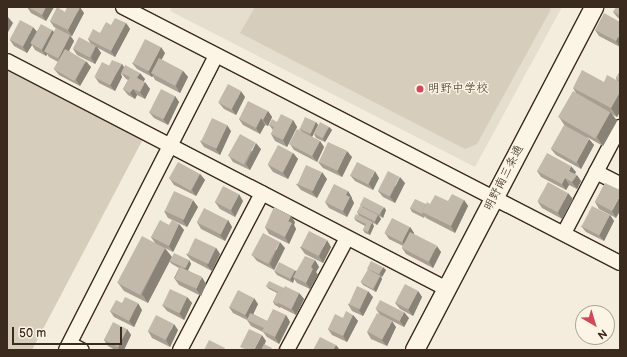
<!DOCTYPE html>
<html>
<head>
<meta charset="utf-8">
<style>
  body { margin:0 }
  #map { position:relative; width:627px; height:357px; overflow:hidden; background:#f4eddd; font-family:"Balsamiq Sans","Klee One",sans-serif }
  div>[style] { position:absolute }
  .built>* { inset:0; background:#e5ddce }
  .green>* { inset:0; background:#d6cdbd }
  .roads { filter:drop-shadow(1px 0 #3b2a1e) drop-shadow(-1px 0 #3b2a1e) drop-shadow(0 1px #3b2a1e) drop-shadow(0 -1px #3b2a1e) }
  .minor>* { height:14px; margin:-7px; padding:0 7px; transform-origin:7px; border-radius:7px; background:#fcf5e5 }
  .tertiary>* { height:18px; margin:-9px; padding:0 9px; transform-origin:9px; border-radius:9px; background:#fcf5e5 }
  .wall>* { inset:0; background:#a89f92 }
  .shaded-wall>* { inset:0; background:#888277 }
  .building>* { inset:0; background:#c3b9aa; transform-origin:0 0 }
  .dots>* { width:11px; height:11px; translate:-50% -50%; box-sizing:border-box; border:2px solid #fcf5e5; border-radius:50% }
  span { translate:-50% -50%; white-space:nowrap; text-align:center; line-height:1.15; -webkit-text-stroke:3px #fcf5e5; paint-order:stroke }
  .poi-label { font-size:12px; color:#3b2a1e }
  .left { translate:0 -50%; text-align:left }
  .street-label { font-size:12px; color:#3b2a1e }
  .frame { position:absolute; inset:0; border:8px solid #3b2a1e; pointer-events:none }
  .north { position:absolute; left:575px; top:305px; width:40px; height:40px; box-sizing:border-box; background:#fcf5e5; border:1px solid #afa495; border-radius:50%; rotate:142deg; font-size:11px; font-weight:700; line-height:16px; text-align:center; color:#3b2a1e }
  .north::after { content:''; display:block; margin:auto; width:14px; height:18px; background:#d1495b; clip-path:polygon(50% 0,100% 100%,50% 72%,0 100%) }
  .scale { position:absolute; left:12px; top:327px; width:110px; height:18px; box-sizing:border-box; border:2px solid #3b2a1e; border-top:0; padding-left:5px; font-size:12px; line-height:14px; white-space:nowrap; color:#3b2a1e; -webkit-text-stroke:3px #fcf5e5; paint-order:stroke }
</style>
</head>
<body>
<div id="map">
  <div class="built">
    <i style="clip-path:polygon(172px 7px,562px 7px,475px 167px,170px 11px)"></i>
  </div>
  <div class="green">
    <i style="clip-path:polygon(255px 7px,548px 7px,551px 9px,477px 144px,465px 149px,240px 33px)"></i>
    <i style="clip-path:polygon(7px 69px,143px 139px,32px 350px,7px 350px)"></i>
  </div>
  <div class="roads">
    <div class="minor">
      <i style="left:123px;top:7px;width:559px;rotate:27.25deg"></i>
      <i style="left:7px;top:61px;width:496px;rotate:27.4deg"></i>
      <i style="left:596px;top:172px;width:27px;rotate:27deg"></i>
      <i style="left:564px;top:233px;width:120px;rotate:-62.2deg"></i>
      <i style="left:70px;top:344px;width:13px;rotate:27deg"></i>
      <i style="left:66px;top:350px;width:330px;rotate:-63deg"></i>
      <i style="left:180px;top:350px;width:177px;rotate:-62.4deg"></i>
      <i style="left:287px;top:350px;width:127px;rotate:-61.8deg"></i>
    </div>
    <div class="tertiary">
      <i style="left:415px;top:350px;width:387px;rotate:-62.4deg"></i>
    </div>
  </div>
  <div class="wall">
    <i style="clip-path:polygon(27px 7px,54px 7px,46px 21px,31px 13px)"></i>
    <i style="clip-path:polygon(620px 7px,620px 19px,618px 18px,613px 12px)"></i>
    <i style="clip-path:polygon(65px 12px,84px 13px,72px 36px,70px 36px,74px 41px,69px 51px,91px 67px,80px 86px,59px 75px,54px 69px,58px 62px,49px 57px,47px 54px,46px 56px,35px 50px,32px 45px,27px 53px,14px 46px,10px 40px,37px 32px,52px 30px,54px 32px,56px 28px,54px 27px,50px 21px)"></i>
    <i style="clip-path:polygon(620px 22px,620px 47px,599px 36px,595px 30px)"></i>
    <i style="clip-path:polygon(126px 23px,130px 29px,115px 57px,98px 48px,101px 53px,95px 64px,77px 55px,73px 49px,91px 44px,88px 39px,100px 33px,111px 25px)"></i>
    <i style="clip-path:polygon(165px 53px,161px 60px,183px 71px,188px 77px,180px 93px,155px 80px,153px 76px,152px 77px,137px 69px,132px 63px)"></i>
    <i style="clip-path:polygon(122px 64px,124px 67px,145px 79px,143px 81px,150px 89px,145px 99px,137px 95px,135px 99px,128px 95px,123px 89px,128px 80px,126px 79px,121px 73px,121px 74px,122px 77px,115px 91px,99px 83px,95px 77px,109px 66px)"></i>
    <i style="clip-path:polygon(620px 71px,620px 112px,617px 117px,613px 115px,617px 121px,603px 146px,587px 137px,594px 145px,581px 169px,556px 155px,551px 149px,565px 126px,559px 117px,576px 93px,573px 88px,604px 82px,617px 81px,616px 78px)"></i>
    <i style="clip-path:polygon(175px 96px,179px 102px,168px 125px,154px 118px,149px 112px)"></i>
    <i style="clip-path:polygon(245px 97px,236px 115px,224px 109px,219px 103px)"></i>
    <i style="clip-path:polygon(268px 111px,272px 117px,268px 126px,265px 125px,260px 134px,243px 125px,239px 119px)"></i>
    <i style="clip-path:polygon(293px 120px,297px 127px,287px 147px,275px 141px,271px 134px,273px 130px,269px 125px,277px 122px)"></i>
    <i style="clip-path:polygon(316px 122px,318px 125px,312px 137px,320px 141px,324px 147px,317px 162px,294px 150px,290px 144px,302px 132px,299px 129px)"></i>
    <i style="clip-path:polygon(329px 127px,332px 130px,325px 142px,316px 138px,314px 134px)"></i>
    <i style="clip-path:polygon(231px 131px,220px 155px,204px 147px,200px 141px)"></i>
    <i style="clip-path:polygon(261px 149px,250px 170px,233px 162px,229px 156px)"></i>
    <i style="clip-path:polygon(293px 153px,298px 159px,288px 179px,273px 172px,268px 165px)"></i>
    <i style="clip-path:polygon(352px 157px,342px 177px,323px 168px,318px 162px)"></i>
    <i style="clip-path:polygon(537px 171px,576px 172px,575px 174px,581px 181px,577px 189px,569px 185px,566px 190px,541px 177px)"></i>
    <i style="clip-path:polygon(200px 174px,205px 180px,196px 196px,174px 185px,170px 179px)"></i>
    <i style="clip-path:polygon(350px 175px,379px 178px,373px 190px,355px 181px)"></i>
    <i style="clip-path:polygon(327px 179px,317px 198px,301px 190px,296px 184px)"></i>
    <i style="clip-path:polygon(405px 183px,395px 203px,383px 197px,378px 191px)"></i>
    <i style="clip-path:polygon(605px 183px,616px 218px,599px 209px,595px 202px)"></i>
    <i style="clip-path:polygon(348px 191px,352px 198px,352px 199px,354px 203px,347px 217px,329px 208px,325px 202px)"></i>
    <i style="clip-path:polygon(573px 199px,562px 219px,542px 208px,538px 202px)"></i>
    <i style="clip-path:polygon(464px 200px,468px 206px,455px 233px,426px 218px,425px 216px,424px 218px,412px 212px,410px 208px,426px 204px,430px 204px,448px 201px)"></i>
    <i style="clip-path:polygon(243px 201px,235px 217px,220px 209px,215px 202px)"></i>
    <i style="clip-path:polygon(360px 205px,386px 210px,383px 218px,379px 216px,381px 219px,377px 225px,359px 216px,357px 212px,362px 207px)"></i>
    <i style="clip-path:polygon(198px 207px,187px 227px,168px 218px,164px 211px)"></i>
    <i style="clip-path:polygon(610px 215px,614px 221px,604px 241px,586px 232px,581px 226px)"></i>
    <i style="clip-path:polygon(354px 218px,374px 226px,370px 235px,365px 233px,363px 230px,365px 226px,356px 221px)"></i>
    <i style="clip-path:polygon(228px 220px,232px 227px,225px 241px,201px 229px,197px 222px)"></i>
    <i style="clip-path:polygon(295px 222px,294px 225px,296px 229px,289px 244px,269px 234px,265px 227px)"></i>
    <i style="clip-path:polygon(179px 224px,184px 230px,173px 252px,165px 248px,148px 303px,124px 291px,118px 283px,155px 243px,151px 237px,169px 225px)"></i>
    <i style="clip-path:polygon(410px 227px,414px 233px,414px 234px,441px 252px,433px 268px,406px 254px,402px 248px,403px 246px,389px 239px,385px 233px)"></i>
    <i style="clip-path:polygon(300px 247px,331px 247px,323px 263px,305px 254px)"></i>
    <i style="clip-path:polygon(216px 248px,220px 254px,212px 271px,191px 260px,186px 254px)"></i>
    <i style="clip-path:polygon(285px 248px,274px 270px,257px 261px,252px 255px)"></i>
    <i style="clip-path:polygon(189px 260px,191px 264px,188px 270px,206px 284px,201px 296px,179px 285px,174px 278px,179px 268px,172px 264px,169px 261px)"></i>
    <i style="clip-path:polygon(315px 260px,319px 267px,316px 272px,318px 275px,310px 289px,297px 283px,294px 279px,293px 283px,277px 275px,274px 271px,296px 271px)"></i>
    <i style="clip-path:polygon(367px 268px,386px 270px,382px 277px,381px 276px,382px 279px,376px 292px,363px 285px,361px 282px,369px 270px)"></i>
    <i style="clip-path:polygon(266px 286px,284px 288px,299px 293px,304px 299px,296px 315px,282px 308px,281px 307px,280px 308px,275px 305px,273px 302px,277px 293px,269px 289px)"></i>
    <i style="clip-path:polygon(418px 291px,422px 297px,413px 316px,400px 309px,395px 303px)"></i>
    <i style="clip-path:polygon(187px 297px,192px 303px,184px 320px,167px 311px,162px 305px)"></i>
    <i style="clip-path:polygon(373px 297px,363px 316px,352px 311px,348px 304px)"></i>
    <i style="clip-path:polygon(122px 303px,142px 310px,134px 327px,114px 317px,110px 311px)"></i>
    <i style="clip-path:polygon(258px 304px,253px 314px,267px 321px,286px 315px,290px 322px,279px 344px,267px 337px,263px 332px,251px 326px,247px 320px,233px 313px,229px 307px)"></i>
    <i style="clip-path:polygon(376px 309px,409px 318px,404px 327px,380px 315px)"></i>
    <i style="clip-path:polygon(353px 315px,358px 321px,347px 342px,332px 335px,328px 329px,343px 318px)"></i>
    <i style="clip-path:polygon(396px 327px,387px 346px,371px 339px,367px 332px)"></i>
    <i style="clip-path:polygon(127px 329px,131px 335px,124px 350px,115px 350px,108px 346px,104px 340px)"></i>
    <i style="clip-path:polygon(178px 330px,170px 347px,152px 338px,148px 331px)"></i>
  </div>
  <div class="shaded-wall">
    <i style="clip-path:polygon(46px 7px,54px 7px,46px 21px,42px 15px)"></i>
    <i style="clip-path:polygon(80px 7px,84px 13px,72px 36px,68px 30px)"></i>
    <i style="clip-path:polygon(8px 17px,13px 23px,7px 34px,7px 19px)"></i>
    <i style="clip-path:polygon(126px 23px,130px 29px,115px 57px,111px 51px)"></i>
    <i style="clip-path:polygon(33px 27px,38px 33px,31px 44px,32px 45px,27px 53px,23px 47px)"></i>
    <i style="clip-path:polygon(52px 30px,57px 36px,44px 51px,47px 54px,46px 56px,42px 50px)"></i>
    <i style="clip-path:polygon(70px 35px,74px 41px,62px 64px,58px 58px)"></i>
    <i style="clip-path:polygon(618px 37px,620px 39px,620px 47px,616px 41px)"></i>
    <i style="clip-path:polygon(96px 46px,101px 53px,95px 64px,91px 58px)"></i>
    <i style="clip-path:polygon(161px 47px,165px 53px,154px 75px,151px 73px,153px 76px,152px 77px,148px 71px)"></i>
    <i style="clip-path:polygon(86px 61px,91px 67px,80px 86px,76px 80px)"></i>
    <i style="clip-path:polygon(122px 64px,124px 68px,121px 74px,122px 77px,115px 91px,110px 85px)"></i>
    <i style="clip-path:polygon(183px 71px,188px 77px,180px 93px,176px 86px)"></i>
    <i style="clip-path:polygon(140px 73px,145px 79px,142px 85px,137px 78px)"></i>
    <i style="clip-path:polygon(145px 82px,150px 89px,145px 99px,140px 92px)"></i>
    <i style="clip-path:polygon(133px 89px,137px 95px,135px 99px,130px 93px)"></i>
    <i style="clip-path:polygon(241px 91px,245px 97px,236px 115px,232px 109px)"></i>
    <i style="clip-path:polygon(620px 92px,620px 112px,617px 117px,611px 108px)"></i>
    <i style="clip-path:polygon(175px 96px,179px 102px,168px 125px,163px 119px)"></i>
    <i style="clip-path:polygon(268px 111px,272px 117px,268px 126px,263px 120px)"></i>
    <i style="clip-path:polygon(610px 112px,617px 121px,603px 146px,597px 137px)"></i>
    <i style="clip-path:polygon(261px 118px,265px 125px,260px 134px,256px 128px)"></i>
    <i style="clip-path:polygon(293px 120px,297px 127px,287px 147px,283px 140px)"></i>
    <i style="clip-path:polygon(316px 122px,318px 125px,312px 137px,310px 134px)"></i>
    <i style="clip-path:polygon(227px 125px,231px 131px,220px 155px,215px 148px)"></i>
    <i style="clip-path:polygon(329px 127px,332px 130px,325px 142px,323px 139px)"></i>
    <i style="clip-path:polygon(589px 139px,594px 145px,581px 169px,577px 162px)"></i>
    <i style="clip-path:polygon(320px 141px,324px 147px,317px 162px,312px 155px)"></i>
    <i style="clip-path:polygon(256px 143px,261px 149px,250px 170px,246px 164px)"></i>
    <i style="clip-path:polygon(347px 151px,352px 157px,342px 177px,337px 171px)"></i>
    <i style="clip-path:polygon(293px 153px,298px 159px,288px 179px,283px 173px)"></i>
    <i style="clip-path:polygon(571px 166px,576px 172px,573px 177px,569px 171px)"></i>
    <i style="clip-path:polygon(375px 171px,379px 178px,373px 190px,369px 184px)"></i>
    <i style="clip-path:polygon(322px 172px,327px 179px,317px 198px,312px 192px)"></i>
    <i style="clip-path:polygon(200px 174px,205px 180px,196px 196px,192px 190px)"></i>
    <i style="clip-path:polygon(577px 175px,581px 181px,577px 189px,572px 182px)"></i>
    <i style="clip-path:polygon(400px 177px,405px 183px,395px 203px,390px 197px)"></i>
    <i style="clip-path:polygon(565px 178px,569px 185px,566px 190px,562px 184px)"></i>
    <i style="clip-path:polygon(348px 191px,352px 198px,352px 199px,354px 203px,347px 217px,343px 211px,346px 195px)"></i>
    <i style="clip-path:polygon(568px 193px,573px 199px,562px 219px,558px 213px)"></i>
    <i style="clip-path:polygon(239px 194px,243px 201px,235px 217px,231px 210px)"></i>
    <i style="clip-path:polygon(620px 196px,620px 211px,616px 218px,612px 211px)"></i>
    <i style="clip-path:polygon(193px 200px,198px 207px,187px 227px,183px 221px)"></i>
    <i style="clip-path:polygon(464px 200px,468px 206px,455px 233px,451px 226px)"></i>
    <i style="clip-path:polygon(384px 207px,386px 210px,383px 218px,380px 214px)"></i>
    <i style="clip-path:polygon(378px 215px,381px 219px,377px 225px,375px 222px)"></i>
    <i style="clip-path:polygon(610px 215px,614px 221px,604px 241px,599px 235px)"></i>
    <i style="clip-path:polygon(291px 216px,295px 222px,294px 225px,296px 229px,289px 244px,285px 237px,288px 221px)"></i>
    <i style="clip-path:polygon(228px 220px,232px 227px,225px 241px,220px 235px)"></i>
    <i style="clip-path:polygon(372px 222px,374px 226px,370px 235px,368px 232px)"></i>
    <i style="clip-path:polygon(179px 224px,184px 230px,173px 252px,169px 246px)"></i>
    <i style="clip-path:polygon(410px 227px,414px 233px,407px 248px,402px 241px)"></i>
    <i style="clip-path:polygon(327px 240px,331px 247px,323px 263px,319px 256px)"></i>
    <i style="clip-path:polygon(280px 242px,285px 248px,274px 270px,270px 264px)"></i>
    <i style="clip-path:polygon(437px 246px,441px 252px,433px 268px,429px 262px)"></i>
    <i style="clip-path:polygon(165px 248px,172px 257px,148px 303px,142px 294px)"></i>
    <i style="clip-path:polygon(216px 248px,220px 254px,212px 271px,207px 265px)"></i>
    <i style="clip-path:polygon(189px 260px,191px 264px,187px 272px,184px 269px)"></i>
    <i style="clip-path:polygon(315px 260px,319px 267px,316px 272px,318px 275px,310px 289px,306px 283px,311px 267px)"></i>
    <i style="clip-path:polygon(383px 267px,386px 270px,382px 277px,380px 274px)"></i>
    <i style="clip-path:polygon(295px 270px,297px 274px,293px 277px,294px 279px,293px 283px,290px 279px)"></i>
    <i style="clip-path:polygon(380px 276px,382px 279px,376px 292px,374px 289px)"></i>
    <i style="clip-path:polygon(202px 277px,206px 284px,201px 296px,196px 289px)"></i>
    <i style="clip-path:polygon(368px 291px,373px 297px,363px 316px,359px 310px)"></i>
    <i style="clip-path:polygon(418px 291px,422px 297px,413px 316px,408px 309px)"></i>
    <i style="clip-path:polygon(299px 293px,304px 299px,296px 315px,292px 309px)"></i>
    <i style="clip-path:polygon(187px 297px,192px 303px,184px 320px,179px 313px)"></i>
    <i style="clip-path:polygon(254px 298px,258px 304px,250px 321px,245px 315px)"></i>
    <i style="clip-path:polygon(138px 303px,142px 310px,134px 327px,129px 321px)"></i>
    <i style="clip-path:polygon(404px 312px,409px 318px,404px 327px,400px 321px)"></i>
    <i style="clip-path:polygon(286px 315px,290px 322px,279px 344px,275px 337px)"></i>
    <i style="clip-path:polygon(353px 315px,358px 321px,347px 342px,343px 336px)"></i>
    <i style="clip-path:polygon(392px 321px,396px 327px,387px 346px,382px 340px)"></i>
    <i style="clip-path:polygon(174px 324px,178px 330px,170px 347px,166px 340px)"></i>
    <i style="clip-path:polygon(127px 329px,131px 335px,124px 350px,120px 350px,118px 347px)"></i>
    <i style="clip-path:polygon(262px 335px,266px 341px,262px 350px,254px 350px)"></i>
    <i style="clip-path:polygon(336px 345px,340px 350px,333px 350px)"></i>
  </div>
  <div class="building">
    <i style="clip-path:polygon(28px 7px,46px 7px,42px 15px)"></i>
    <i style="clip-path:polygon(57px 7px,65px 12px,67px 7px,80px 7px,68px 30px,50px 21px)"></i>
    <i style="clip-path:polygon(616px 7px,620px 7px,620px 15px,613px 12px)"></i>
    <i style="clip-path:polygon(604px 13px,620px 22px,620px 38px,618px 37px,616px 41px,595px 30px)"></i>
    <i style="clip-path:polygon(115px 18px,126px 23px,111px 51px,88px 39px,93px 29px,100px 33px,106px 22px,111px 25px)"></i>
    <i style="left:20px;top:20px;width:15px;height:22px;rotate:28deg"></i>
    <i style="left:41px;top:24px;width:13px;height:22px;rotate:29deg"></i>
    <i style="left:56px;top:28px;width:16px;height:26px;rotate:27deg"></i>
    <i style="left:79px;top:37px;width:19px;height:13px;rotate:28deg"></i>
    <i style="left:145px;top:39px;width:18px;height:27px;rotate:27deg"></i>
    <i style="left:65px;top:49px;width:24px;height:23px;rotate:30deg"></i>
    <i style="left:159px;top:58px;width:27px;height:17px;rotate:28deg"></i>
    <i style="clip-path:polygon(112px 60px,122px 64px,118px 71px,109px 66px)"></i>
    <i style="left:102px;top:62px;width:18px;height:17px;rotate:27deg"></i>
    <i style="clip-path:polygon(125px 65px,140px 73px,137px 78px,145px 82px,140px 92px,133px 89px,130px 93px,123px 89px,130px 77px,121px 73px)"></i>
    <i style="clip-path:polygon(582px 70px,604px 82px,607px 75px,620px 82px,620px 92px,611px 108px,573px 88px)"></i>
    <i style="clip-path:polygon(620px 71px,620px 81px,616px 78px)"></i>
    <i style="left:228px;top:84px;width:15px;height:21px;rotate:28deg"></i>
    <i style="left:161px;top:89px;width:16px;height:26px;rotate:27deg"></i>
    <i style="left:573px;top:91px;width:43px;height:30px;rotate:30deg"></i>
    <i style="clip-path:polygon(248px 101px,268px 111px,263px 120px,261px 118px,256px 128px,239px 119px)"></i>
    <i style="clip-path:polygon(281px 114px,293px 120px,283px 140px,271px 134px,274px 127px,269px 125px,272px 119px,277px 122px)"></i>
    <i style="left:305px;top:117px;width:12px;height:13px;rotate:24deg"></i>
    <i style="left:212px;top:118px;width:17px;height:26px;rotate:25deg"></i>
    <i style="left:320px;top:122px;width:10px;height:13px;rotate:29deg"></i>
    <i style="left:564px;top:125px;width:29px;height:27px;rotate:29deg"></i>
    <i style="left:297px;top:129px;width:26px;height:17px;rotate:28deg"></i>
    <i style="left:240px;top:134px;width:18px;height:25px;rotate:29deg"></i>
    <i style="left:328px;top:142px;width:21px;height:22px;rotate:25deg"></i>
    <i style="left:278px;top:145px;width:17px;height:22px;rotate:28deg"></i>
    <i style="clip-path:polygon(547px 153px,571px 166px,569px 171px,577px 175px,572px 182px,565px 178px,562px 184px,537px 171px)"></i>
    <i style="left:178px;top:162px;width:25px;height:19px;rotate:29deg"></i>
    <i style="left:357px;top:162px;width:20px;height:15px;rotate:27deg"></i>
    <i style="left:306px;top:165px;width:17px;height:21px;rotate:24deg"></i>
    <i style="left:388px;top:171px;width:13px;height:22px;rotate:27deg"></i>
    <i style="left:548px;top:182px;width:23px;height:22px;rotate:29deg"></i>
    <i style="clip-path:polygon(605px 183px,620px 190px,620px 196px,612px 211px,595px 202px)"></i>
    <i style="clip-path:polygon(334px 184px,348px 191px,346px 195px,350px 197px,343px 211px,325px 202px)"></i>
    <i style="left:223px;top:186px;width:18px;height:18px;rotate:27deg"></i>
    <i style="left:174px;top:191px;width:21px;height:22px;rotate:25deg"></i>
    <i style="clip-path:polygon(452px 194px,464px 200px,451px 226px,422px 212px,427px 202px,430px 204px,435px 195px,448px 201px)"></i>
    <i style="left:364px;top:197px;width:22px;height:9px;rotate:27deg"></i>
    <i style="clip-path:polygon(415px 199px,426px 204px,422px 212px,423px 213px,422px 214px,410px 208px)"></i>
    <i style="left:360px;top:206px;width:20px;height:7px;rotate:27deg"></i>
    <i style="left:592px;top:206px;width:20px;height:23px;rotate:27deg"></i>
    <i style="clip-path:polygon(274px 207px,291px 216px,288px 221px,292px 223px,285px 237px,265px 227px)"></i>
    <i style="left:204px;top:208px;width:27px;height:16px;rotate:27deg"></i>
    <i style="clip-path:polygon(356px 214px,372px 222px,368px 232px,363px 230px,366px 224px,354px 218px)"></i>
    <i style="left:392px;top:218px;width:20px;height:17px;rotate:27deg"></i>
    <i style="clip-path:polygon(160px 220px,169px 225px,172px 220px,179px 224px,169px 246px,151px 237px)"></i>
    <i style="left:309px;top:231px;width:20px;height:18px;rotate:27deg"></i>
    <i style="left:410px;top:232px;width:30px;height:18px;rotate:27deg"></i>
    <i style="left:263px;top:233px;width:19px;height:25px;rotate:28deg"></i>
    <i style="left:142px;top:236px;width:26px;height:53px;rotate:28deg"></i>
    <i style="left:195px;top:238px;width:23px;height:18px;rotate:25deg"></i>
    <i style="left:174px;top:253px;width:17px;height:9px;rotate:25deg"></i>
    <i style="clip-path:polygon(305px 256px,315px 260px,311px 267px,313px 269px,306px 283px,293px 277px)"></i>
    <i style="left:371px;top:261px;width:13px;height:8px;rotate:27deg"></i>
    <i style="left:279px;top:262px;width:18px;height:10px;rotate:27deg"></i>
    <i style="left:180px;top:267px;width:24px;height:13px;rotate:24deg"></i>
    <i style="left:368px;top:269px;width:14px;height:15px;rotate:30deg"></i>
    <i style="clip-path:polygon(269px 281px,284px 288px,277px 302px,278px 303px,278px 304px,273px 302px,278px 292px,266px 286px)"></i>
    <i style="left:405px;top:284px;width:15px;height:21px;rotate:28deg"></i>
    <i style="left:285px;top:286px;width:16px;height:18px;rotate:27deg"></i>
    <i style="left:357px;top:286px;width:12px;height:20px;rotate:24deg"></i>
    <i style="left:170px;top:289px;width:19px;height:18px;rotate:25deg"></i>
    <i style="left:238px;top:290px;width:18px;height:19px;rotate:27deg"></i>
    <i style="clip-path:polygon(125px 297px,138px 303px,129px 321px,110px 311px,116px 300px,122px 303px)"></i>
    <i style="left:380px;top:300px;width:27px;height:10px;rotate:27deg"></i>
    <i style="clip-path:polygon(273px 309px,286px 315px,275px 337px,262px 331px,264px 328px,247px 320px,250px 313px,267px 321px)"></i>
    <i style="clip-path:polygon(346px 311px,353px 315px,343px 336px,328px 329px,335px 314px,343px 318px)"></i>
    <i style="left:377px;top:313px;width:17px;height:21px;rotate:28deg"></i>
    <i style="left:156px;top:315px;width:20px;height:18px;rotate:27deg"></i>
    <i style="left:113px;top:322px;width:16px;height:20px;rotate:27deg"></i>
    <i style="clip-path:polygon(249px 329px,262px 335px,254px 350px,247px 350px,240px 347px)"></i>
    <i style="clip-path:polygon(320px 337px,336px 345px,333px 350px,313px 350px)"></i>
    <i style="clip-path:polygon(209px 340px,225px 348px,224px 350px,204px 350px)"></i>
    <i style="clip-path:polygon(264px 344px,272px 348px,271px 350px,261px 350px)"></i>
  </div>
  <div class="dots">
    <i style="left:420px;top:89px;background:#d1495b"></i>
  </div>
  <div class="poi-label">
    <span class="left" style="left:428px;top:89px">明野中学校</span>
  </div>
  <div class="street-label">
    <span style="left:504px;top:178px;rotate:-63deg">明野南三条通</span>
  </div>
  <div class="frame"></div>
  <div class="north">N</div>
  <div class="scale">50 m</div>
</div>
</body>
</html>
